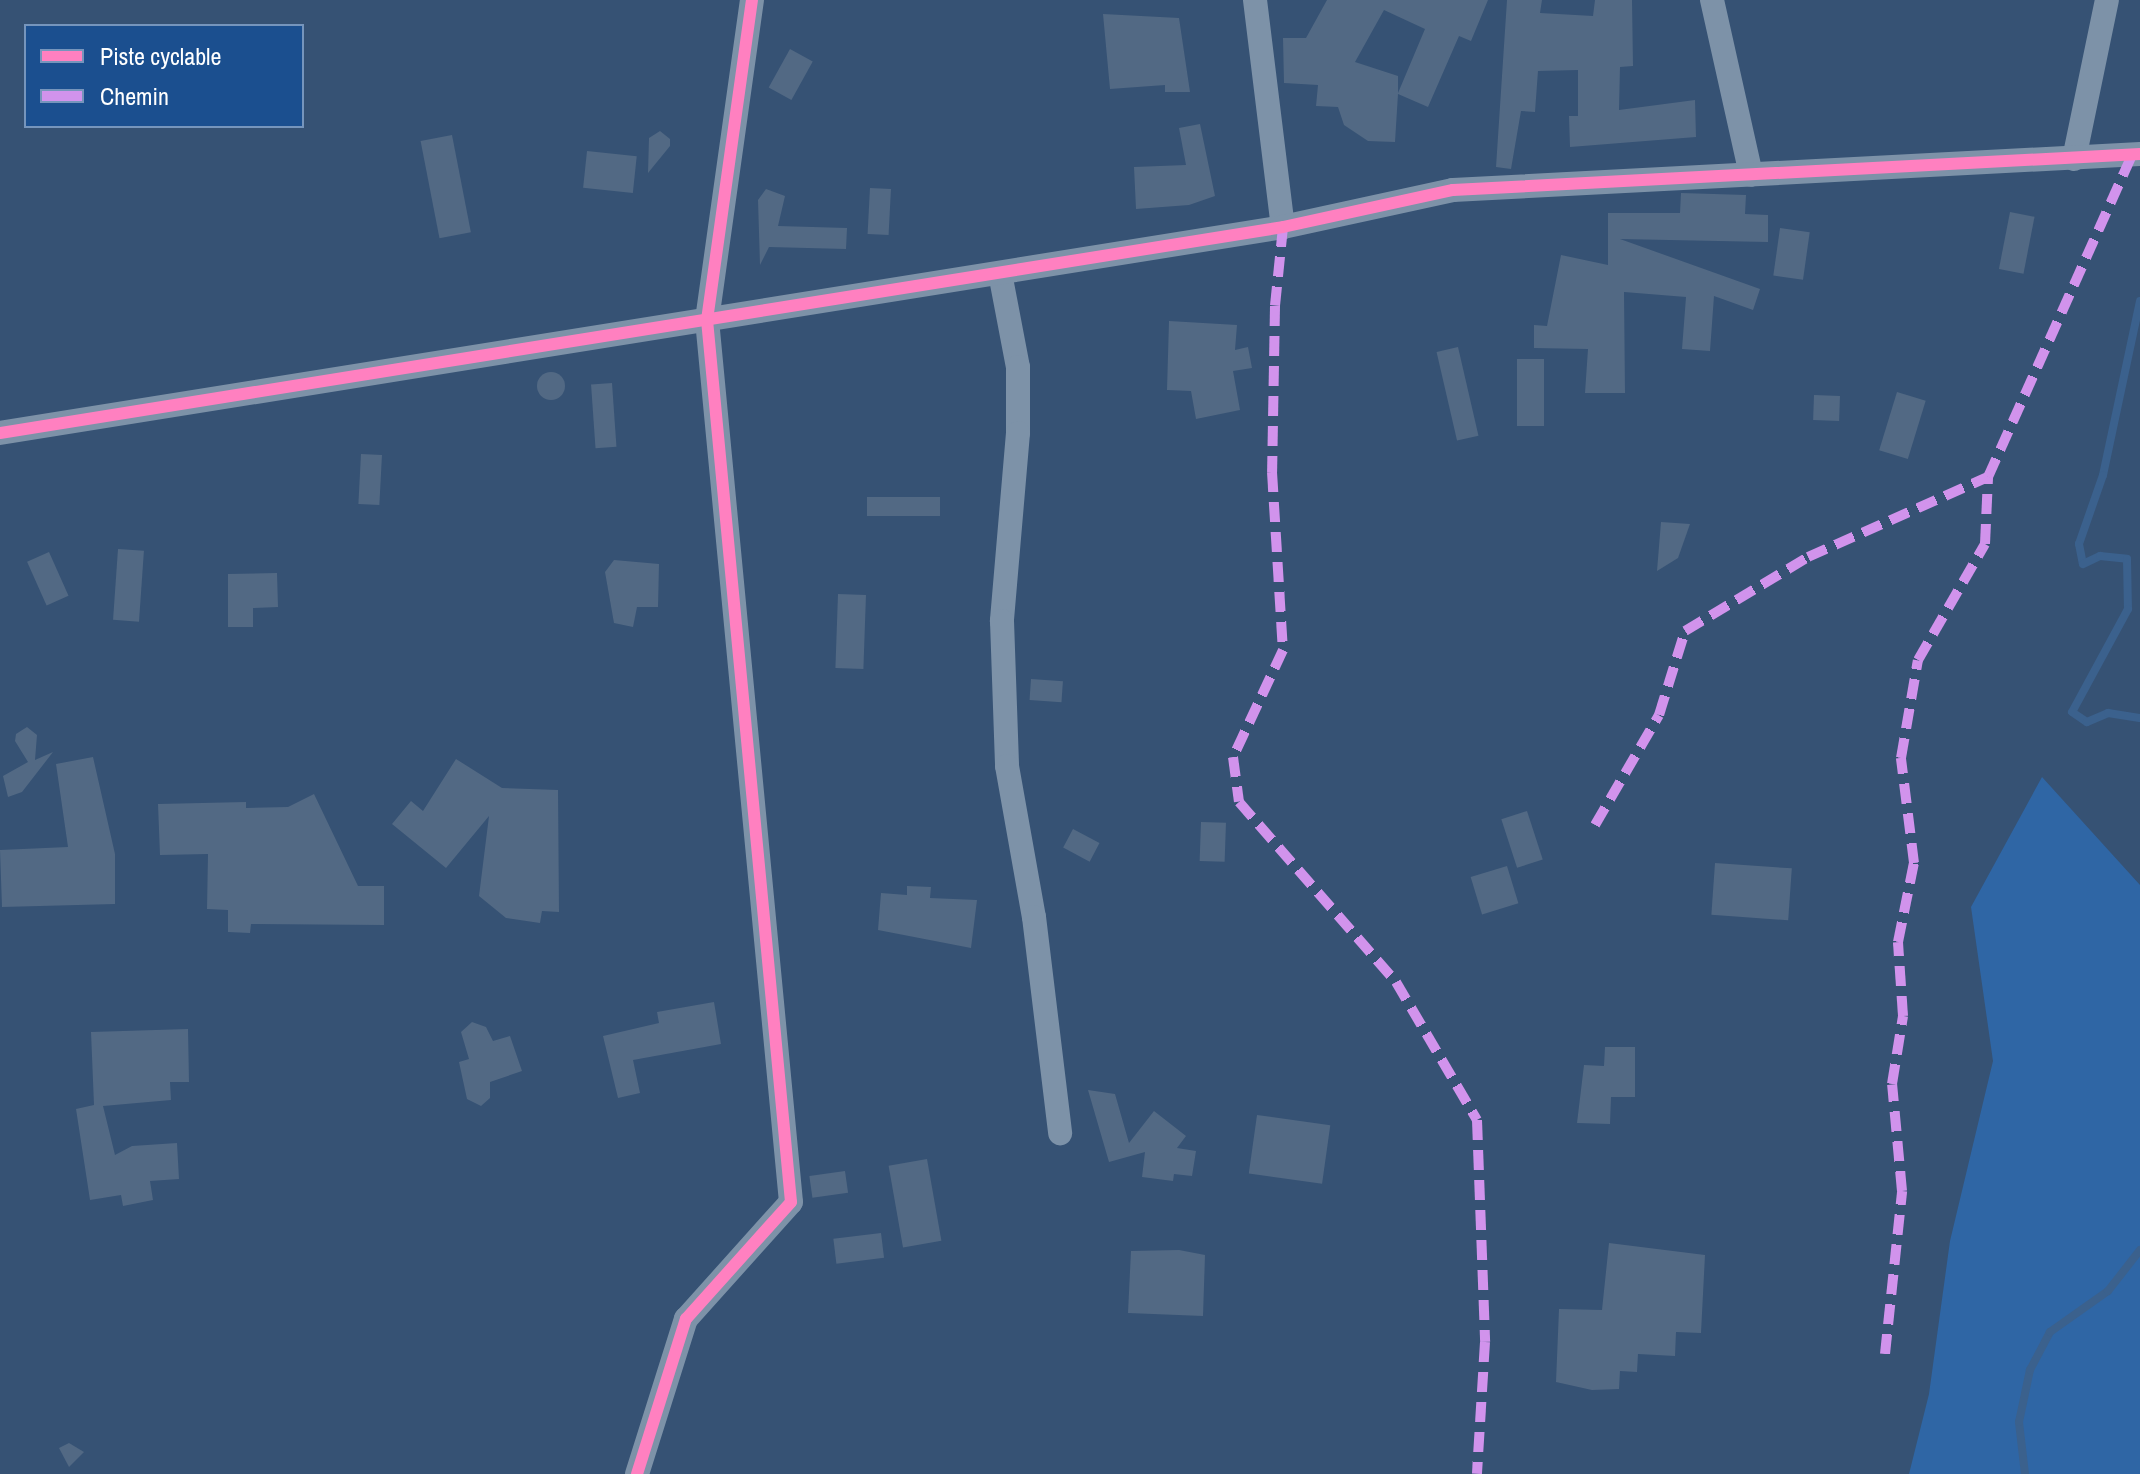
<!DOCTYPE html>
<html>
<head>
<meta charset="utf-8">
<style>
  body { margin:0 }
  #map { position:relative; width:2140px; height:1474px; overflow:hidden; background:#365274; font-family:"Archivo Narrow",sans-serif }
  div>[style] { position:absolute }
  .green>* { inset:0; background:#2f66a5 }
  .stream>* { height:8px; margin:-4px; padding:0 4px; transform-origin:4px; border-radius:4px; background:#3b618d }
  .building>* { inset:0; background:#526984; transform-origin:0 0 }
  .round { border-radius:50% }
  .street>* { height:24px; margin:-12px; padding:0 12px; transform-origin:12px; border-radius:12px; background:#7d92a8 }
  .quiet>* { height:10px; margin-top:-5px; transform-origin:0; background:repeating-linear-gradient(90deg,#d193ec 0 20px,transparent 0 30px) }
  .cycleway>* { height:12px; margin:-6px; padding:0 6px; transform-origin:6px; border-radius:6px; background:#ff80c0 }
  span { translate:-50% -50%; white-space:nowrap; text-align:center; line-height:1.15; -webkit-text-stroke:6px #1b4f8f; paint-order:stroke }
  .legend { position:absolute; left:24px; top:24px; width:280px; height:104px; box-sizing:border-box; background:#1b4f8f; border:2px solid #7695bc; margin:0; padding:10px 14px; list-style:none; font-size:24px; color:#fff }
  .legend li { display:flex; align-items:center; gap:16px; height:40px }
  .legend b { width:40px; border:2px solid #7695bc }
</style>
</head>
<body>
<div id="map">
  <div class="green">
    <i style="clip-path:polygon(2042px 777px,2140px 885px,2140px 1474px,1909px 1474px,1929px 1394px,1950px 1241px,1993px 1061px,1971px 907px)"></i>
  </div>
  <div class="stream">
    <i style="left:2140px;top:301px;width:178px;rotate:102deg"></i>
    <i style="left:2103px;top:475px;width:73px;rotate:109.2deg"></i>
    <i style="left:2079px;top:544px;width:20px;rotate:79deg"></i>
    <i style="left:2083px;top:564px;width:19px;rotate:-25deg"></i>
    <i style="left:2100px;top:556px;width:27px;rotate:6deg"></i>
    <i style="left:2127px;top:559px;width:50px;rotate:88.9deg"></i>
    <i style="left:2128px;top:609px;width:117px;rotate:118.5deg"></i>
    <i style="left:2072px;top:712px;width:18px;rotate:34deg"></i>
    <i style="left:2087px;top:722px;width:23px;rotate:-23deg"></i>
    <i style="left:2108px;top:713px;width:32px;rotate:9deg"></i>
    <i style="left:2025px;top:1474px;width:52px;rotate:-96.6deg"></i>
    <i style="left:2019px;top:1422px;width:53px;rotate:-78.1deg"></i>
    <i style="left:2030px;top:1370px;width:43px;rotate:-62.2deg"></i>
    <i style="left:2050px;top:1332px;width:71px;rotate:-35.3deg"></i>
    <i style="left:2108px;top:1291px;width:52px;rotate:-52deg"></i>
  </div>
  <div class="building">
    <i style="clip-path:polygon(evenodd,1327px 0,1488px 0,1471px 41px,1459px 36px,1428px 107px,1398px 94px,1395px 142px,1368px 141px,1344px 125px,1338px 107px,1316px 106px,1318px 85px,1284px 83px,1283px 38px,1306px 38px,1327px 0,1384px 10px,1425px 29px,1398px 93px,1398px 76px,1355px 62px,1384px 10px)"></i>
    <i style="clip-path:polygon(1507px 0,1542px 0,1540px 13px,1593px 16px,1595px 0,1632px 0,1633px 66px,1620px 67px,1619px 110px,1695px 100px,1696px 137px,1570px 147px,1569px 116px,1578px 116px,1578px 70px,1538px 71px,1535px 112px,1521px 111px,1511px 169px,1496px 167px)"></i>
    <i style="clip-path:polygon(1103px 14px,1179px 18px,1190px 92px,1165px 92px,1165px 85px,1110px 89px)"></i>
    <i style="left:790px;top:49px;width:26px;height:44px;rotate:29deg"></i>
    <i style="clip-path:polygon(1200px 124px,1215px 196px,1189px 205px,1136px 209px,1134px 167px,1186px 165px,1179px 128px)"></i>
    <i style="clip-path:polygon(660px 131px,670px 139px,670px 146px,648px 173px,649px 138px)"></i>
    <i style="left:452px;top:135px;width:99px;height:32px;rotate:79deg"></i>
    <i style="left:587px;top:151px;width:50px;height:37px;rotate:6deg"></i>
    <i style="left:870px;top:188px;width:21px;height:46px;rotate:3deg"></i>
    <i style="clip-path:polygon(766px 189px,785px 196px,778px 226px,847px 228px,846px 249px,769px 247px,760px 265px,758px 200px)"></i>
    <i style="clip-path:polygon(1681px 193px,1746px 195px,1745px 214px,1768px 215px,1768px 242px,1620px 239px,1760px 289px,1753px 310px,1714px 296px,1710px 351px,1682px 349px,1686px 297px,1624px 292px,1625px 393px,1585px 393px,1588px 349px,1534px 348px,1534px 325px,1547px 326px,1561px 255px,1608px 265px,1608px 213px,1680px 213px)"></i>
    <i style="left:2010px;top:212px;width:25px;height:58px;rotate:11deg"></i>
    <i style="left:1780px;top:228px;width:30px;height:48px;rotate:8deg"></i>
    <i style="clip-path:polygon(1169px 321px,1237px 325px,1235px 350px,1248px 347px,1252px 368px,1233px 371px,1240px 410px,1196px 419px,1191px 391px,1167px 390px)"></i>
    <i style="left:1458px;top:347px;width:91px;height:22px;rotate:77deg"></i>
    <i style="left:1517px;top:359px;width:27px;height:67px"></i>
    <i class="round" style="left:537px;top:372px;width:28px;height:28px"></i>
    <i style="left:612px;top:383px;width:64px;height:21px;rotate:86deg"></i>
    <i style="left:1897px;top:392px;width:30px;height:61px;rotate:17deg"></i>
    <i style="left:1814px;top:395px;width:26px;height:25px;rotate:2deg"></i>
    <i style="left:361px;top:454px;width:21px;height:50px;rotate:3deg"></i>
    <i style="left:867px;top:497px;width:73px;height:19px"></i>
    <i style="clip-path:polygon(1661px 522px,1690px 524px,1678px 558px,1657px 571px)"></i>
    <i style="left:118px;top:549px;width:26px;height:71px;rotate:4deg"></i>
    <i style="left:49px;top:552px;width:48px;height:24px;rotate:66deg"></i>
    <i style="clip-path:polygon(614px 560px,659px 564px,658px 607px,637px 607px,633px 627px,614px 623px,605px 572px)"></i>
    <i style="clip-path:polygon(277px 573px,278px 607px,253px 608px,253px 627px,228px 627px,228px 574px)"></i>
    <i style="left:838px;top:594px;width:28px;height:74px;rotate:2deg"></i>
    <i style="left:1031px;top:679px;width:32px;height:21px;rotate:4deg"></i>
    <i style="clip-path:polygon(27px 727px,37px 735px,35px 760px,53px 752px,22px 792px,8px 797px,3px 776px,28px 762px,15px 741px,16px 734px)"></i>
    <i style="clip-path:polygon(93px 757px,115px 854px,115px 904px,2px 907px,0 850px,68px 847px,56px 764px)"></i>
    <i style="clip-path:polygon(456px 759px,502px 788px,558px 790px,559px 912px,542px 911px,540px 923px,506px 918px,479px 896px,489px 816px,446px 868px,392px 824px,411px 801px,423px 811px)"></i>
    <i style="clip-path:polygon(314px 794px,358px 886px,384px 886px,384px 925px,251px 924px,250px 933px,228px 932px,228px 910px,207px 909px,208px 854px,160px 855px,158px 804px,246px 802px,246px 808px,288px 807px)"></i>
    <i style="left:1527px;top:811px;width:51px;height:27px;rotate:72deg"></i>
    <i style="left:1201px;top:822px;width:25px;height:39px;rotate:2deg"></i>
    <i style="left:1073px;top:829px;width:30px;height:21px;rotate:28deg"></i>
    <i style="left:1715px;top:863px;width:77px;height:52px;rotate:4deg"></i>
    <i style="left:1507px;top:866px;width:39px;height:38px;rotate:73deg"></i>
    <i style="clip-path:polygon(907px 886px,931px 887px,930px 898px,977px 900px,971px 948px,878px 930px,881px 893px,907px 895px)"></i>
    <i style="clip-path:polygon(714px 1002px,721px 1044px,633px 1060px,640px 1093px,618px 1098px,603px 1036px,659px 1023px,657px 1012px)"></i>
    <i style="clip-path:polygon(472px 1022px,486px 1027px,493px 1041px,510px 1036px,522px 1071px,490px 1082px,490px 1098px,481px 1106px,467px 1099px,459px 1062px,469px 1059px,461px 1032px)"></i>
    <i style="clip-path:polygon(188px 1029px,189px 1082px,170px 1082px,171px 1100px,103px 1106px,115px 1155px,132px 1146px,177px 1143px,179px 1179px,150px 1181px,153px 1200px,123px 1206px,121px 1195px,90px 1200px,76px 1109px,94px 1105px,91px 1032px)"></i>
    <i style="clip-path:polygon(1605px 1047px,1635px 1047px,1635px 1097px,1611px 1097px,1610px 1124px,1577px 1123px,1584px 1065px,1604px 1066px)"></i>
    <i style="clip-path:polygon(1088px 1090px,1115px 1094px,1129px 1143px,1154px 1111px,1186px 1136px,1177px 1148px,1196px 1151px,1192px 1176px,1174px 1174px,1173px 1181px,1142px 1177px,1145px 1152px,1109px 1162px)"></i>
    <i style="left:1257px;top:1115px;width:74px;height:59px;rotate:8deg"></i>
    <i style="left:927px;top:1159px;width:83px;height:39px;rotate:80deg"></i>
    <i style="left:845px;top:1171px;width:22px;height:36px;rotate:82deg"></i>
    <i style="left:881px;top:1233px;width:25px;height:48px;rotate:83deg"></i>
    <i style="clip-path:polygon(1609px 1243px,1705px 1255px,1701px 1333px,1676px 1332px,1675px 1356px,1638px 1354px,1637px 1372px,1620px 1371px,1619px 1389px,1592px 1390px,1556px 1382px,1559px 1309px,1602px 1310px)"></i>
    <i style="clip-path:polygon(1179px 1250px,1205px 1255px,1203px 1316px,1128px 1313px,1131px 1251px)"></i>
    <i style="clip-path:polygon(69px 1443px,84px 1452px,69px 1467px,59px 1448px)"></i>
  </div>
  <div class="street">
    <i style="left:1255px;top:0;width:229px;rotate:83deg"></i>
    <i style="left:1712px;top:0;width:179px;rotate:77.4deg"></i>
    <i style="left:2074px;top:159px;width:162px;rotate:-78.3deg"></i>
    <i style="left:1000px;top:273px;width:96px;rotate:79.2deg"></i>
    <i style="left:1018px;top:367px;width:66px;rotate:90deg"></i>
    <i style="left:1018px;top:433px;width:189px;rotate:94.9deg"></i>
    <i style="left:1002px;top:621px;width:145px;rotate:88deg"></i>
    <i style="left:1007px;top:766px;width:153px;rotate:79.9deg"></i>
    <i style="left:1034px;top:917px;width:218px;rotate:83.1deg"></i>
    <i style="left:0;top:433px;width:1299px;rotate:-9.12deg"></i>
    <i style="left:1283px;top:227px;width:174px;rotate:-12.3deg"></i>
    <i style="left:1453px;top:190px;width:688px;rotate:-3deg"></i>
    <i style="left:637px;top:1474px;width:163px;rotate:-72.5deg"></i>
    <i style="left:686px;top:1319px;width:157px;rotate:-48.1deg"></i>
    <i style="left:791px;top:1202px;width:886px;rotate:-95.44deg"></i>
    <i style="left:707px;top:320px;width:323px;rotate:-82deg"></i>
  </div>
  <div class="quiet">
    <i style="left:1283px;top:227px;width:79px;rotate:95.8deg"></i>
    <i style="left:1275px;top:306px;width:166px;rotate:91deg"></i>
    <i style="left:1272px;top:472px;width:178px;rotate:86.5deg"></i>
    <i style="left:1283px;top:650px;width:118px;rotate:115deg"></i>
    <i style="left:1233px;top:757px;width:45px;rotate:82.4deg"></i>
    <i style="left:1239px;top:802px;width:239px;rotate:48.9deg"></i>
    <i style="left:1396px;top:982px;width:160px;rotate:59.6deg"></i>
    <i style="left:1477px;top:1120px;width:222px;rotate:87.9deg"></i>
    <i style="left:1485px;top:1342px;width:132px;rotate:93.5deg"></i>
    <i style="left:1595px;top:825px;width:127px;rotate:-59.8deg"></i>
    <i style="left:1659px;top:715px;width:88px;rotate:-72.8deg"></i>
    <i style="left:1685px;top:631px;width:144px;rotate:-31deg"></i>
    <i style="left:1808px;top:557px;width:197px;rotate:-24deg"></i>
    <i style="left:1988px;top:477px;width:353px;rotate:-65.9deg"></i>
    <i style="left:1885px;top:1354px;width:164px;rotate:-84deg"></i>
    <i style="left:1902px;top:1191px;width:107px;rotate:-95.3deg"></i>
    <i style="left:1892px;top:1084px;width:69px;rotate:-80.8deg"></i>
    <i style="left:1903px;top:1016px;width:74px;rotate:-93.9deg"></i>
    <i style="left:1898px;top:942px;width:81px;rotate:-78.6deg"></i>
    <i style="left:1914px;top:863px;width:106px;rotate:-97.1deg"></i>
    <i style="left:1901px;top:758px;width:99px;rotate:-80.2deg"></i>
    <i style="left:1918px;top:660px;width:134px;rotate:-60deg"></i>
    <i style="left:1985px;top:544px;width:67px;rotate:-87.4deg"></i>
  </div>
  <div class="cycleway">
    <i style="left:0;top:433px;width:1299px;rotate:-9.12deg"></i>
    <i style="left:1283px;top:227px;width:174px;rotate:-12.3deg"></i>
    <i style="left:1453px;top:190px;width:688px;rotate:-3deg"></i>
    <i style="left:637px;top:1474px;width:163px;rotate:-72.5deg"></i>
    <i style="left:686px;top:1319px;width:157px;rotate:-48.1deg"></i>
    <i style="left:791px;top:1202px;width:886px;rotate:-95.44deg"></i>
    <i style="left:707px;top:320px;width:323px;rotate:-82deg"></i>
  </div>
  <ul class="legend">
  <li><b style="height:10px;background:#ff80c0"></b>Piste cyclable</li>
  <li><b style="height:10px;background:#d193ec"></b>Chemin</li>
  </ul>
</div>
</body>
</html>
